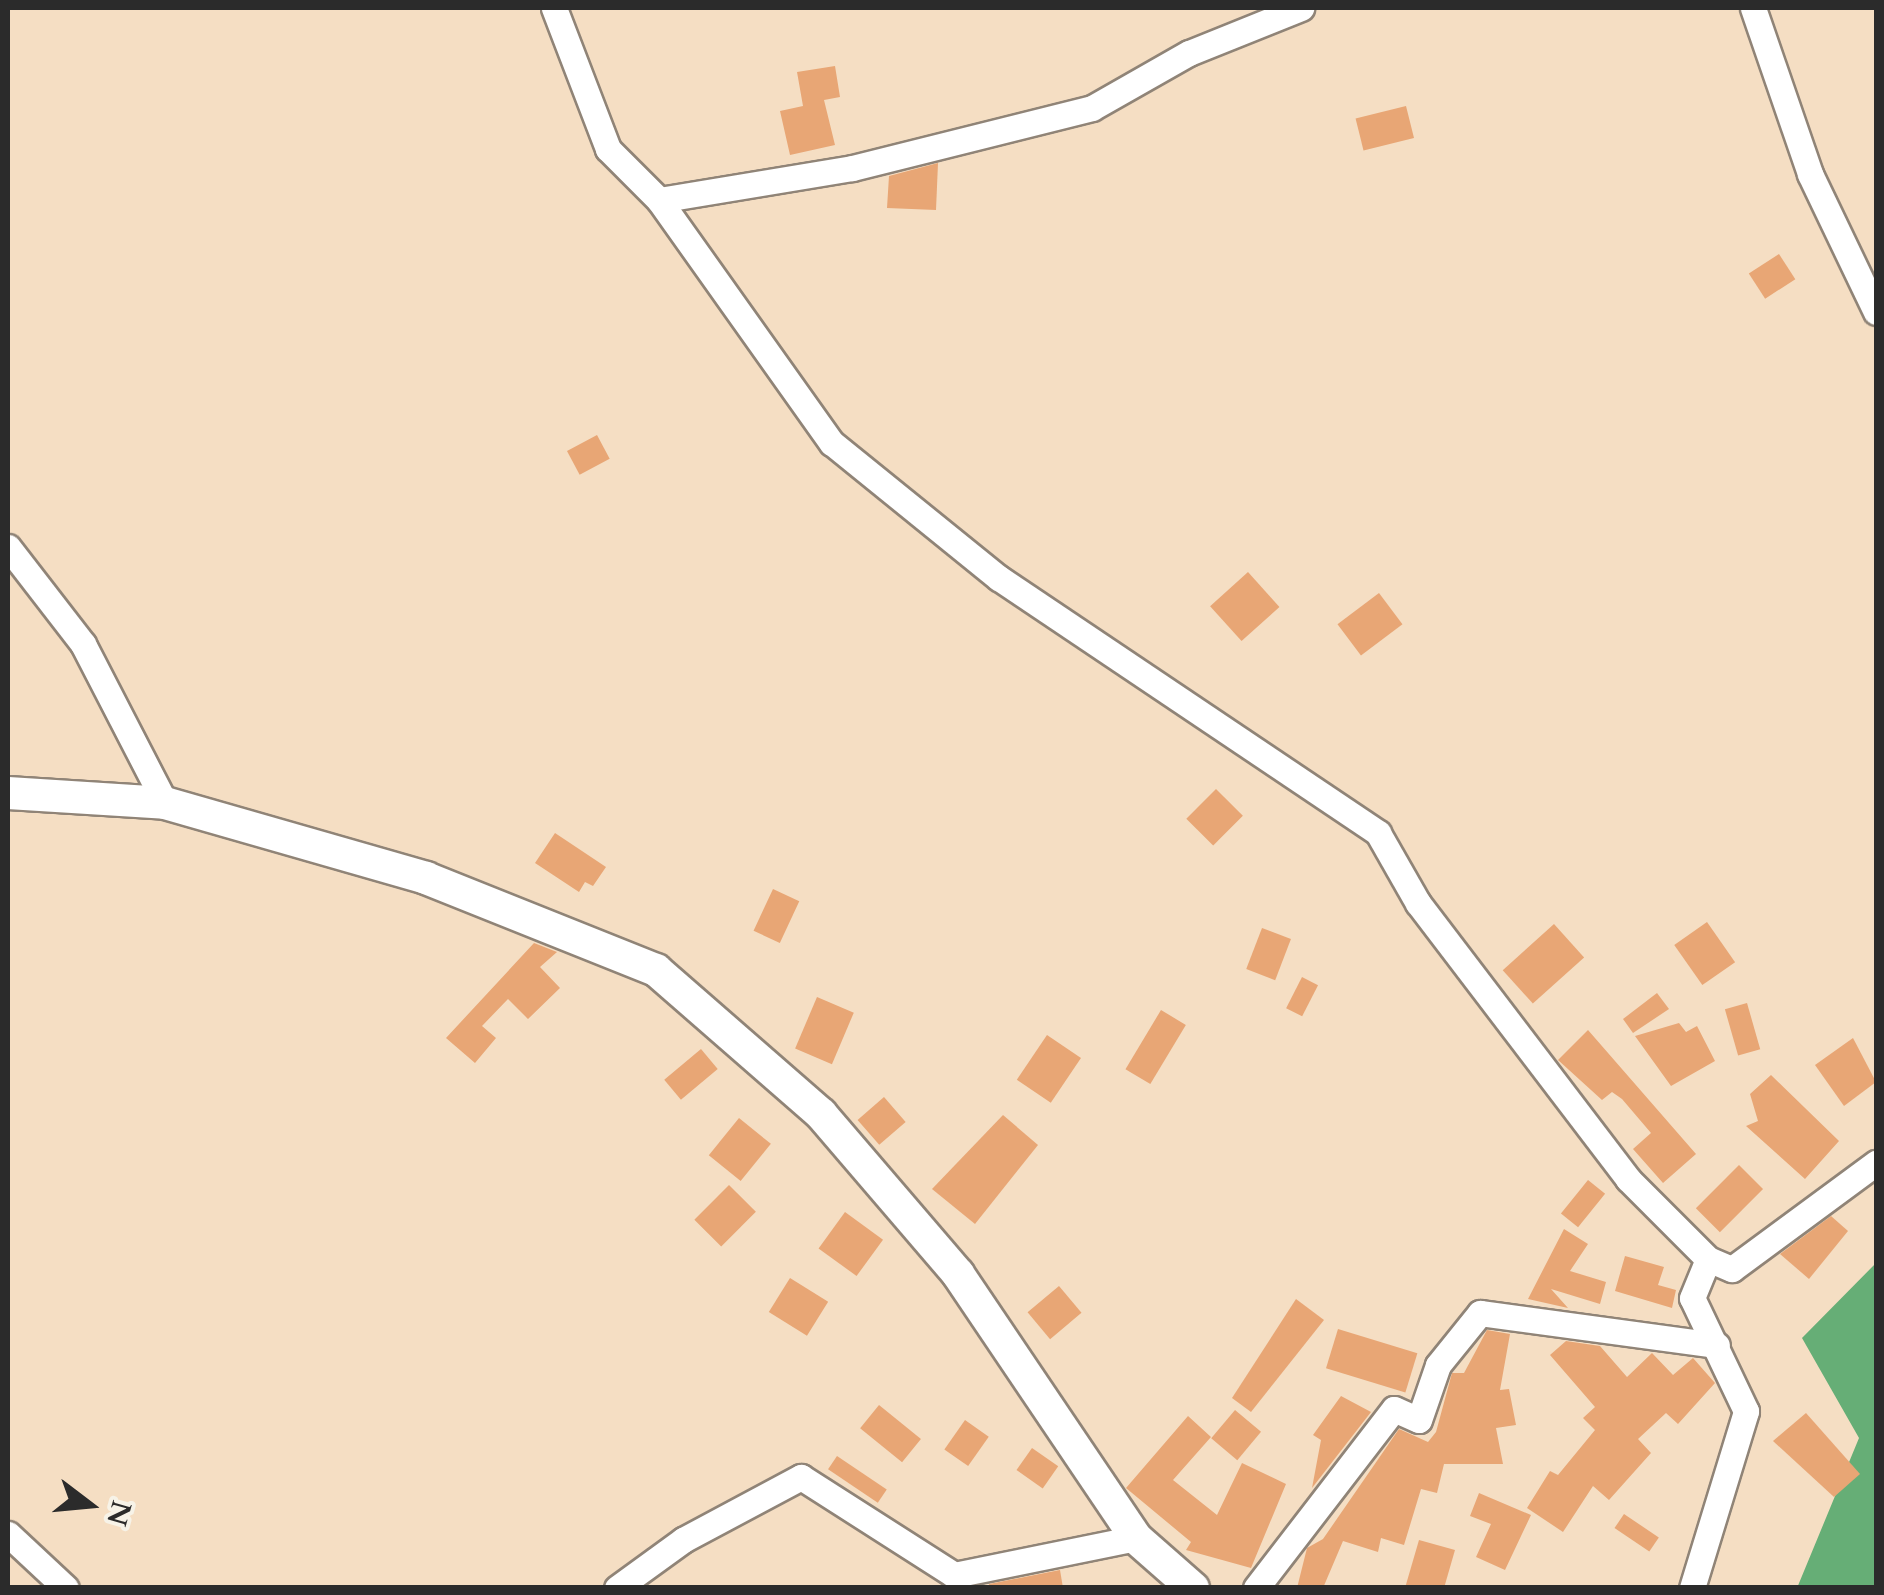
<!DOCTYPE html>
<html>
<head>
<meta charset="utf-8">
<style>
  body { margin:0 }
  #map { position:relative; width:1884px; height:1595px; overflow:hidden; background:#f5dec3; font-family:Cardo,serif }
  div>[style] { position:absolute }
  .forest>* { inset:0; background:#66ae76 }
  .building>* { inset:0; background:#e8a675; transform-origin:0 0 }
  .roads { filter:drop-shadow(2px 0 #908477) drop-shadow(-2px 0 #908477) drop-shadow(0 2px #908477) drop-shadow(0 -2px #908477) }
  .minor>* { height:25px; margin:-12.5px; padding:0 12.5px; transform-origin:12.5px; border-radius:12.5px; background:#fff }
  .tertiary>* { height:32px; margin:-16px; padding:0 16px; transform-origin:16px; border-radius:16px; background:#fff }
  span { translate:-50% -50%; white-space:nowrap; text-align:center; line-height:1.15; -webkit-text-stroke:8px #f7f3e8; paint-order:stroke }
  .frame { position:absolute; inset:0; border:10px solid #2b2b2b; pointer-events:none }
  .north { position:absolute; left:40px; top:1455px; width:100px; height:100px; -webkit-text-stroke:8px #f7f3e8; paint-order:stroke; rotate:106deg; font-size:28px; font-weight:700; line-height:40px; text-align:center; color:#2b2b2b }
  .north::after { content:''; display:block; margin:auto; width:35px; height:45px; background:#2b2b2b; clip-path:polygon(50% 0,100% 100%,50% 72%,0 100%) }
</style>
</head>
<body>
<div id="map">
  <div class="forest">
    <i style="clip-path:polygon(1876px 1263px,1876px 1587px,1797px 1588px,1859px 1438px,1802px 1338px)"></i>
  </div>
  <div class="building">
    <i style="clip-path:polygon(835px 66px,840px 97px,824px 100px,835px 145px,790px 155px,780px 111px,803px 106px,797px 72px)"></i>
    <i style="left:1406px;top:106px;width:33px;height:52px;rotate:76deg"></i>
    <i style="clip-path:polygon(938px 163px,936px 210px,887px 208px,889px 176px)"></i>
    <i style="left:1779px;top:254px;width:30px;height:36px;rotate:57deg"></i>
    <i style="left:597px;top:435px;width:27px;height:34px;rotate:62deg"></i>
    <i style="left:1248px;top:572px;width:47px;height:51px;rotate:48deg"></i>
    <i style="left:1379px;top:593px;width:39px;height:52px;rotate:53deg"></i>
    <i style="left:1216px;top:789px;width:38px;height:42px;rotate:45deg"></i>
    <i style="clip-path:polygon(555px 833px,606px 867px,593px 886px,585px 882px,579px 892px,535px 863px)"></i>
    <i style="left:773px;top:889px;width:29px;height:46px;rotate:25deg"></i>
    <i style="left:1707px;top:922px;width:49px;height:40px;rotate:55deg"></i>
    <i style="left:1554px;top:924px;width:45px;height:69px;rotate:48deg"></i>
    <i style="left:1262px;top:928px;width:31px;height:44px;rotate:21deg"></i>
    <i style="clip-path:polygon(534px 943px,557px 952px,540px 967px,560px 988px,528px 1019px,508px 999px,482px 1026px,496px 1038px,475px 1063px,446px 1038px)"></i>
    <i style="left:1302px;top:977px;width:18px;height:35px;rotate:27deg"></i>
    <i style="clip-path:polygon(1657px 993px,1669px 1009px,1633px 1033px,1623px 1019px)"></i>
    <i style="left:817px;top:997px;width:40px;height:56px;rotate:23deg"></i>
    <i style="left:1747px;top:1003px;width:48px;height:23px;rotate:74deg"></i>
    <i style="left:1161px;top:1010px;width:29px;height:69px;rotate:31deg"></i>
    <i style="clip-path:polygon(1679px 1023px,1686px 1032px,1697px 1026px,1715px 1061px,1671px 1086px,1635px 1036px)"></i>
    <i style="clip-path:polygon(1588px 1030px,1696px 1154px,1663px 1183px,1633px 1149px,1651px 1133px,1622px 1099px,1612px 1092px,1602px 1100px,1558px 1060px)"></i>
    <i style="left:1047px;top:1035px;width:41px;height:54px;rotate:34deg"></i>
    <i style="clip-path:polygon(1853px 1038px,1876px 1082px,1844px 1106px,1815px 1065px)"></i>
    <i style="left:701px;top:1049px;width:26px;height:48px;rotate:50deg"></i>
    <i style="clip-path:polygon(1771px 1075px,1839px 1141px,1805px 1179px,1746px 1126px,1758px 1121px,1750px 1094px)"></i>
    <i style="left:884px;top:1097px;width:33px;height:35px;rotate:49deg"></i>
    <i style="clip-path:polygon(1003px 1115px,1038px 1145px,975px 1224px,932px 1189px)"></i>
    <i style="left:739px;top:1118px;width:41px;height:48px;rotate:39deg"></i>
    <i style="left:1739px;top:1165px;width:34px;height:61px;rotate:45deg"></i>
    <i style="left:1588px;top:1180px;width:22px;height:43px;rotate:39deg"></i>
    <i style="left:729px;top:1185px;width:38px;height:49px;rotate:45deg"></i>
    <i style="left:845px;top:1212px;width:47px;height:45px;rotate:36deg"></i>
    <i style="clip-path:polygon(1831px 1216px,1848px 1231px,1809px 1279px,1780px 1254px)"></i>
    <i style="clip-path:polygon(1564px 1229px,1588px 1244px,1570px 1271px,1606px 1282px,1600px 1304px,1551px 1289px,1568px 1308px,1528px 1299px)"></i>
    <i style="clip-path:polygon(1625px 1256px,1664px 1267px,1658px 1285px,1676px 1290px,1672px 1308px,1615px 1291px)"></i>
    <i style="left:790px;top:1278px;width:45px;height:40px;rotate:32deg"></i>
    <i style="left:1059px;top:1286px;width:35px;height:41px;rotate:50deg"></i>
    <i style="clip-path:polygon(1296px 1299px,1324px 1320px,1251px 1412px,1232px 1398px)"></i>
    <i style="left:1338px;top:1329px;width:83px;height:41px;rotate:17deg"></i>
    <i style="clip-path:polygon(1487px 1330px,1510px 1334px,1500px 1390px,1509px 1389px,1516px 1425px,1496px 1428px,1503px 1464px,1444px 1464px,1437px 1493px,1421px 1489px,1404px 1545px,1381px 1538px,1378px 1552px,1343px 1541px,1323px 1588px,1297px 1588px,1307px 1548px,1323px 1539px,1399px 1429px,1428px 1442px,1436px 1432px,1452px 1373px,1464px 1373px)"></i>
    <i style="clip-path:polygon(1566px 1341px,1600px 1346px,1627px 1377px,1652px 1353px,1673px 1375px,1693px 1358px,1715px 1383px,1678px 1424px,1666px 1413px,1638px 1439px,1651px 1453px,1609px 1500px,1593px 1486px,1563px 1532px,1527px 1508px,1550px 1471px,1558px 1475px,1595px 1430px,1583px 1418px,1595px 1407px,1550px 1355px)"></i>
    <i style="clip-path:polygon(1341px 1396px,1371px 1412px,1312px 1488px,1321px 1440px,1313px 1435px)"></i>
    <i style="left:879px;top:1405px;width:54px;height:30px;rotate:39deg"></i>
    <i style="left:1235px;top:1410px;width:34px;height:37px;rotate:40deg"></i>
    <i style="clip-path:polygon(1806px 1413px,1860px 1474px,1834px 1497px,1773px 1441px)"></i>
    <i style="clip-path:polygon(1188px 1416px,1211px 1437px,1173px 1480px,1217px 1515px,1242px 1463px,1286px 1484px,1251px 1568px,1186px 1550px,1191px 1542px,1126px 1488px)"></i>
    <i style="left:965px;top:1420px;width:29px;height:36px;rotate:35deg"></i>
    <i style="left:1032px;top:1448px;width:32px;height:27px;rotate:35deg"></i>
    <i style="left:837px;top:1456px;width:60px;height:16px;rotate:34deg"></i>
    <i style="clip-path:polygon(1479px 1493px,1531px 1515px,1505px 1570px,1476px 1557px,1491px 1524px,1470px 1516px)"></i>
    <i style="left:1624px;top:1514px;width:42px;height:17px;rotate:34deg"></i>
    <i style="clip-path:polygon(1419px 1540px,1455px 1550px,1444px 1588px,1405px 1588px)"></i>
    <i style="clip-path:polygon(1060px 1570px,1063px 1588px,990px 1588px,989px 1584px)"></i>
  </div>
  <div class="roads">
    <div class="minor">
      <i style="left:554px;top:8px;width:151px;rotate:69deg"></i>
      <i style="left:608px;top:149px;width:72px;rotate:45deg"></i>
      <i style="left:659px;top:200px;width:298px;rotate:54.6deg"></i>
      <i style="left:832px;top:443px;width:215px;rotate:39deg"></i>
      <i style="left:999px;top:578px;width:457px;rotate:33.9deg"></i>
      <i style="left:1378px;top:833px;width:81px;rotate:60.3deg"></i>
      <i style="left:1418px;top:903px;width:347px;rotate:52.7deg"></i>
      <i style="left:1628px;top:1179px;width:113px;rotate:45deg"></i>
      <i style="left:1708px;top:1259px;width:26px;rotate:23deg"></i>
      <i style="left:1732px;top:1269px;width:179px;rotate:-36.4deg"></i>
      <i style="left:1753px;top:8px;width:176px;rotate:71deg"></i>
      <i style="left:1810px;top:174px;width:153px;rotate:64.4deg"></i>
      <i style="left:659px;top:200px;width:196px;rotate:-9.4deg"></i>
      <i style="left:852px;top:168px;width:247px;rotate:-14deg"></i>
      <i style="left:1092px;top:108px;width:112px;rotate:-29.6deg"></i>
      <i style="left:1189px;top:53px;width:121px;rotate:-21.9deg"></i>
      <i style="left:8px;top:547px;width:123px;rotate:52.3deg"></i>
      <i style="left:83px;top:644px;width:179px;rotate:62.7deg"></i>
      <i style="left:8px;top:1534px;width:79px;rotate:43deg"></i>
      <i style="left:617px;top:1588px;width:82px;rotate:-36deg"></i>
      <i style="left:683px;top:1540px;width:134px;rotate:-28.1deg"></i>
      <i style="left:801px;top:1477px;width:182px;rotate:32.6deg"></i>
      <i style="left:954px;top:1575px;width:186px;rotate:-11.5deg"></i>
      <i style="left:1256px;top:1588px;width:226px;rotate:-52.4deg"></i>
      <i style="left:1394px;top:1409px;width:27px;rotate:24deg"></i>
      <i style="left:1419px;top:1420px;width:58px;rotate:-70.9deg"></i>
      <i style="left:1438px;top:1365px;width:67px;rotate:-51.1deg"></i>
      <i style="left:1480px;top:1313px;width:239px;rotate:7.7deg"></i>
      <i style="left:1692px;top:1588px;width:185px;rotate:-73deg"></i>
      <i style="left:1746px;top:1411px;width:125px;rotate:-115.5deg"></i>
      <i style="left:1692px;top:1298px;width:42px;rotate:-67.7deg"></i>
    </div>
    <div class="tertiary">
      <i style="left:8px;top:793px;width:157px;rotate:3.6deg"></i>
      <i style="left:165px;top:803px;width:272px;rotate:16deg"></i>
      <i style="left:426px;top:878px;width:248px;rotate:21.8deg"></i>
      <i style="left:656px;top:970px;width:219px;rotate:41.1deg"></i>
      <i style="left:821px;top:1114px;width:211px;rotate:49.4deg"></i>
      <i style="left:958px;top:1274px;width:318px;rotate:56deg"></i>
      <i style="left:1136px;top:1538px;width:76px;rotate:41.3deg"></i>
    </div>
  </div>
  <div class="frame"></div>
  <div class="north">N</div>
</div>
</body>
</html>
